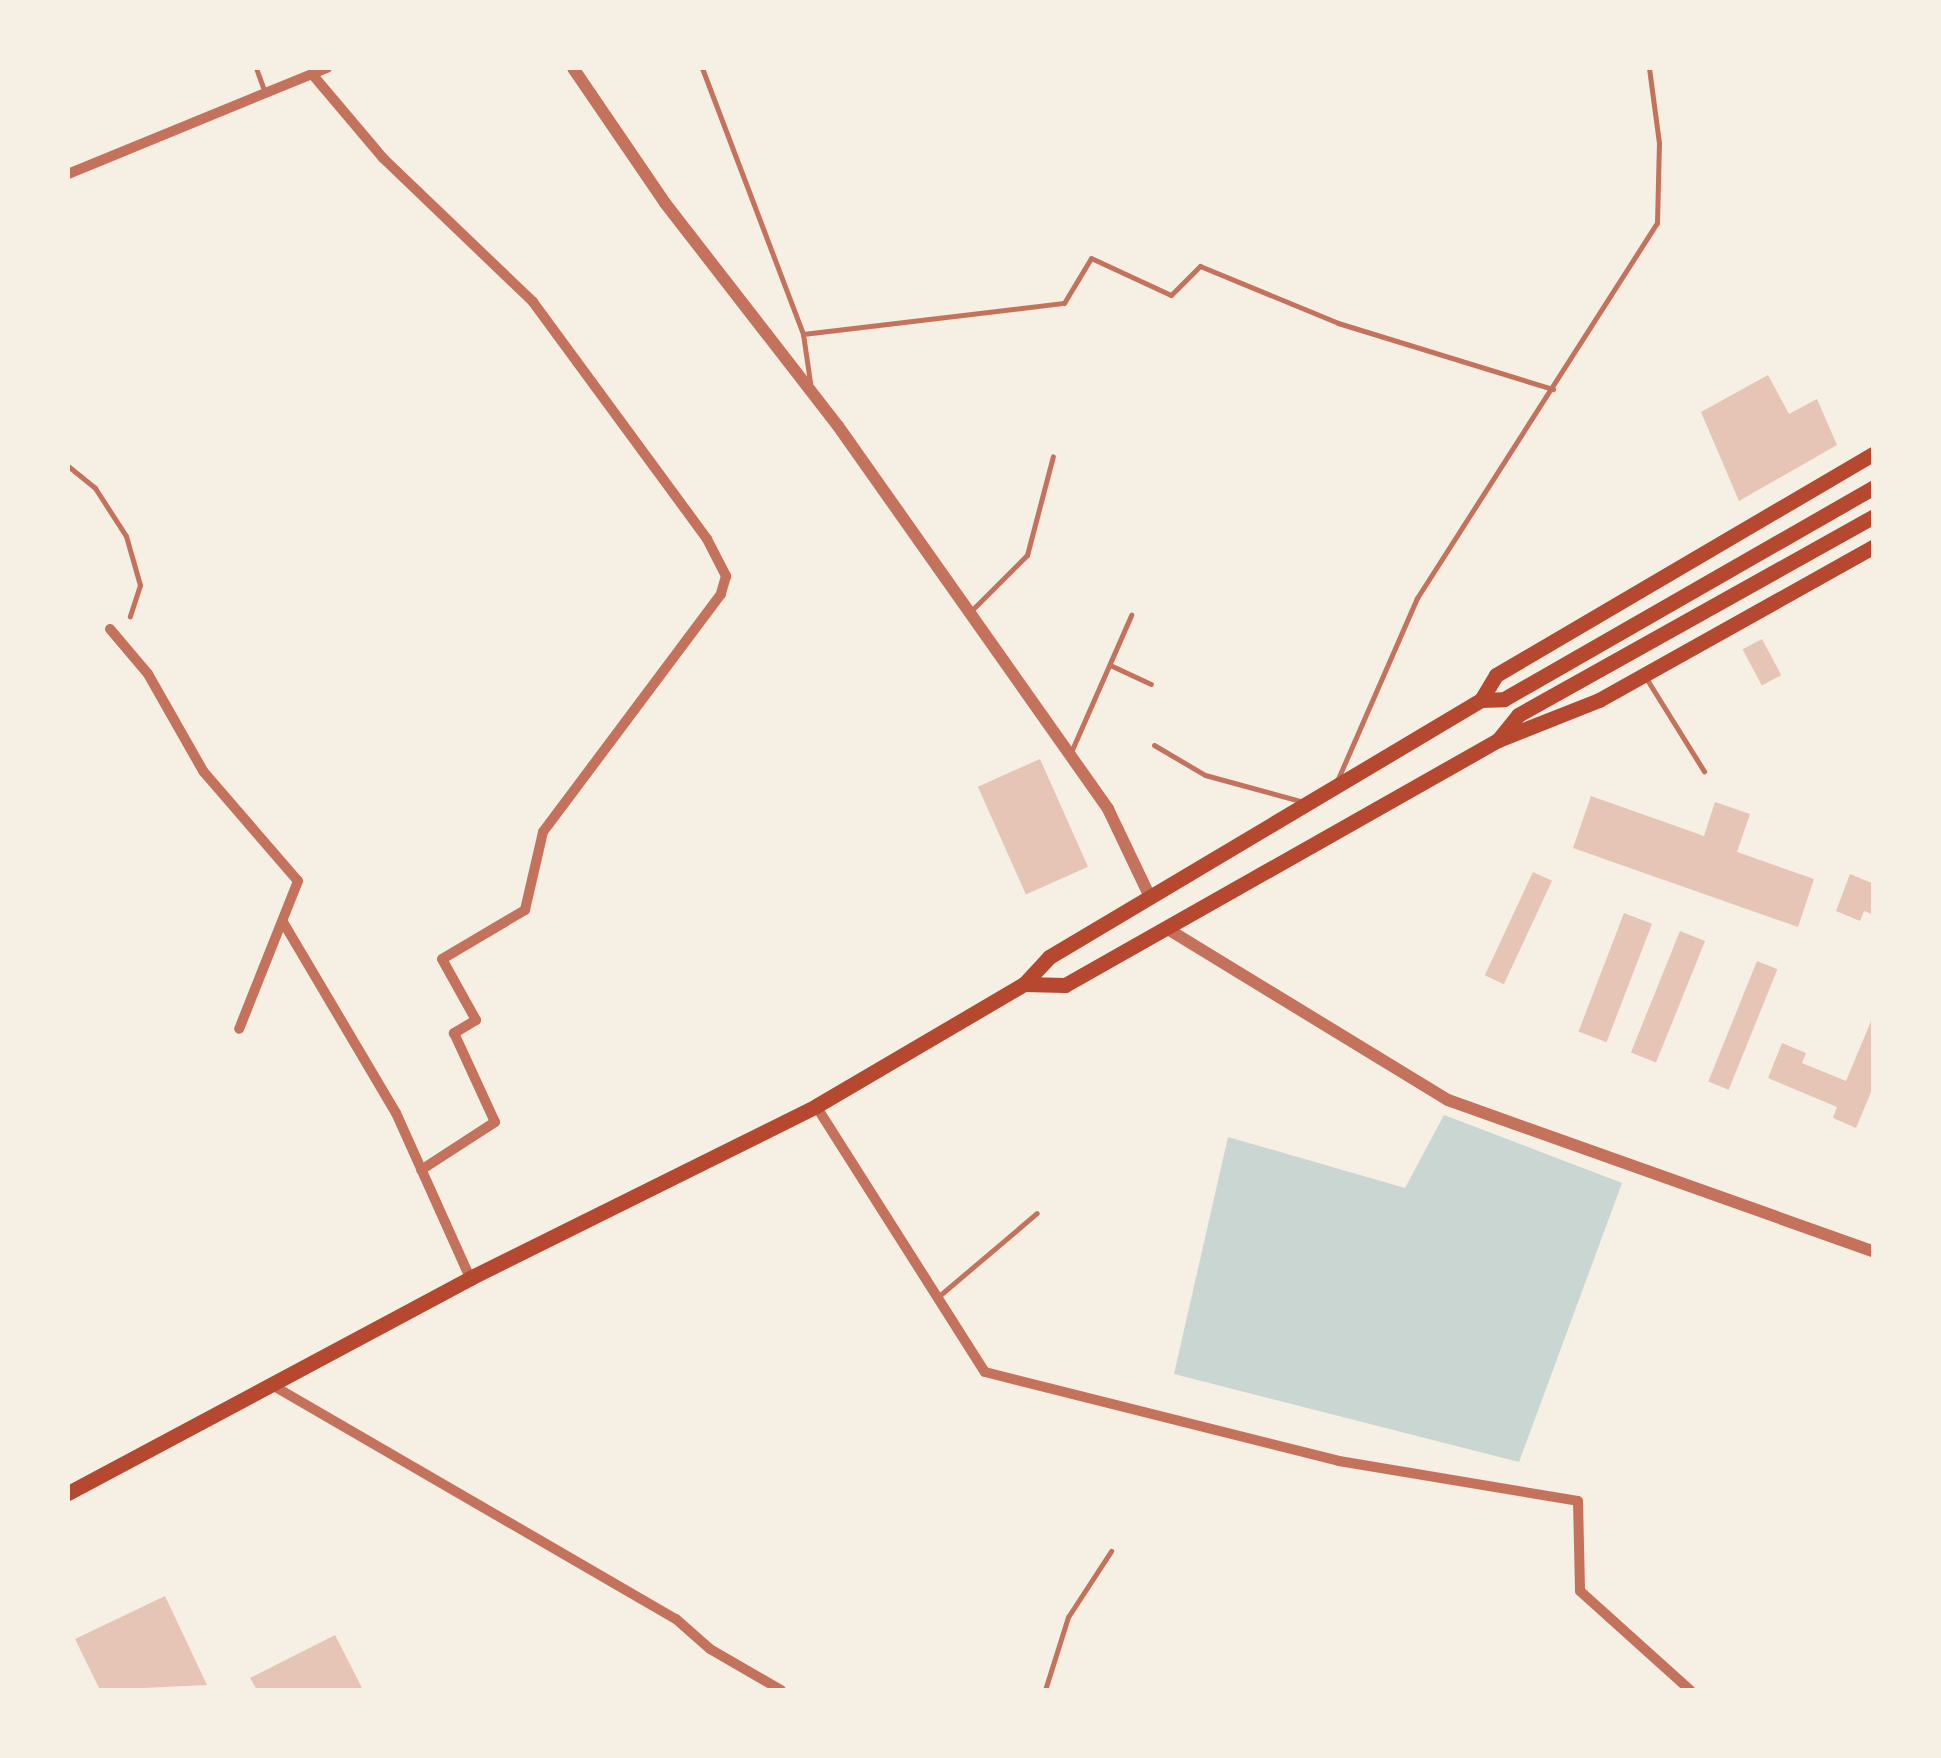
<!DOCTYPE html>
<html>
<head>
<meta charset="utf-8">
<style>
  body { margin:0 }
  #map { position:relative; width:1941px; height:1758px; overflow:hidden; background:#f6efe4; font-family:Barlow,sans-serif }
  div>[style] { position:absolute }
  .water>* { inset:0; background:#c9d6d2 }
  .building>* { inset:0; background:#e6c5b7; transform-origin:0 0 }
  .service>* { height:5px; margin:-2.5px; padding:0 2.5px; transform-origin:2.5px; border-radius:2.5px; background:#c5725c }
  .minor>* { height:10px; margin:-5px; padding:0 5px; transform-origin:5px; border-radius:5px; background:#c5725c }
  .tertiary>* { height:12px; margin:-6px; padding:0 6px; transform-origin:6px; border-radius:6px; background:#c5725c }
  .primary>* { height:15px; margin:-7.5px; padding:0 7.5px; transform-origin:7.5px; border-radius:7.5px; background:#b5482f }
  span { translate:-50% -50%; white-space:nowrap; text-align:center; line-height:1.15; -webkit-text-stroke:9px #f6efe4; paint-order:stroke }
  .frame { position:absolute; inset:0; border:70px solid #f6efe4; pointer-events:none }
</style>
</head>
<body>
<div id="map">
  <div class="water">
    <i style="clip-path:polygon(1444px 1115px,1622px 1183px,1519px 1462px,1174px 1374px,1228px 1137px,1405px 1188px)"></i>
  </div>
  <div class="building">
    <i style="clip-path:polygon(1768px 375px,1789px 414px,1817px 399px,1837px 445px,1739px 501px,1701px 412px)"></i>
    <i style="left:1762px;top:639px;width:41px;height:22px;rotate:62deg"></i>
    <i style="left:1040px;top:759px;width:118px;height:68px;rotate:66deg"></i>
    <i style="clip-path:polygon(1591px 796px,1704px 836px,1715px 802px,1750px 814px,1737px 852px,1814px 879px,1798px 927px,1573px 848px)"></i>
    <i style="left:1533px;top:872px;width:21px;height:114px;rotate:25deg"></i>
    <i style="clip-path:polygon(1850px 874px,1874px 884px,1874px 915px,1864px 911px,1860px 921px,1836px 911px)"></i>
    <i style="left:1624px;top:913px;width:30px;height:127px;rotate:21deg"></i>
    <i style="left:1680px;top:931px;width:27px;height:131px;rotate:22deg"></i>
    <i style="left:1757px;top:961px;width:22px;height:130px;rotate:22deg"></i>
    <i style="clip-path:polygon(1874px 1014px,1874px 1085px,1856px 1128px,1833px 1118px,1837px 1107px,1768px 1078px,1782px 1043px,1806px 1053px,1802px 1063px,1846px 1081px)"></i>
    <i style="clip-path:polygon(165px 1596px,207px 1685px,100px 1690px,75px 1639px)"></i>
    <i style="clip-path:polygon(335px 1635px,363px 1690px,257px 1690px,250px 1678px)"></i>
  </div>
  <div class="service">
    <i style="left:256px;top:68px;width:23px;rotate:70deg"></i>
    <i style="left:702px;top:68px;width:285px;rotate:69.2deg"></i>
    <i style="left:803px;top:334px;width:49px;rotate:81.7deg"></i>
    <i style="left:803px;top:334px;width:263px;rotate:-6.8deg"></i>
    <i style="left:1064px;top:303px;width:52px;rotate:-59deg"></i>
    <i style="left:1091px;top:258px;width:88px;rotate:24.8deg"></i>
    <i style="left:1171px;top:295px;width:41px;rotate:-45deg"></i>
    <i style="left:1200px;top:266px;width:149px;rotate:22.4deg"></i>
    <i style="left:1338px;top:323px;width:225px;rotate:17.1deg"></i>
    <i style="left:68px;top:466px;width:35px;rotate:39deg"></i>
    <i style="left:95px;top:488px;width:57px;rotate:57.1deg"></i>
    <i style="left:126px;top:536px;width:51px;rotate:74.1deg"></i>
    <i style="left:140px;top:585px;width:33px;rotate:108deg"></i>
    <i style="left:971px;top:611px;width:79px;rotate:-45deg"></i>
    <i style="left:1027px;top:555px;width:102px;rotate:-75.3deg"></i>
    <i style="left:1110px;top:665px;width:45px;rotate:24.9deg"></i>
    <i style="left:1646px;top:678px;width:110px;rotate:58.1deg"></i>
    <i style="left:1154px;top:745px;width:59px;rotate:30.5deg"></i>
    <i style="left:1205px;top:775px;width:103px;rotate:15.3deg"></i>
    <i style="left:1071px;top:752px;width:150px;rotate:-66.3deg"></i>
    <i style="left:1337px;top:781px;width:200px;rotate:-66.4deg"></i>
    <i style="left:1417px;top:598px;width:445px;rotate:-57.4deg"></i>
    <i style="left:1657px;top:223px;width:80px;rotate:-88.6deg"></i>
    <i style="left:1659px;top:143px;width:76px;rotate:-97.6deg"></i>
    <i style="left:939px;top:1296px;width:128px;rotate:-40.3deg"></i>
    <i style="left:1045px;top:1690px;width:77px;rotate:-72.5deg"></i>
    <i style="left:1068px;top:1617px;width:79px;rotate:-56.9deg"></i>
  </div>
  <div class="minor">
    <i style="left:312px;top:74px;width:110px;rotate:49.8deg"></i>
    <i style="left:383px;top:158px;width:208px;rotate:43.8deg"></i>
    <i style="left:533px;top:302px;width:294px;rotate:53.7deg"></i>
    <i style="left:707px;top:539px;width:42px;rotate:62.8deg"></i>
    <i style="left:726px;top:576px;width:19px;rotate:106deg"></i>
    <i style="left:721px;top:594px;width:297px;rotate:126.8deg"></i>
    <i style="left:543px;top:832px;width:80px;rotate:103deg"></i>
    <i style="left:525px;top:910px;width:96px;rotate:149.4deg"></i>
    <i style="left:442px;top:959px;width:70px;rotate:60.9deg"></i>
    <i style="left:476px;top:1020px;width:26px;rotate:149deg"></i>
    <i style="left:454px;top:1033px;width:98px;rotate:65.3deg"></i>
    <i style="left:495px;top:1122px;width:88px;rotate:147deg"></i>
    <i style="left:68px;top:174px;width:280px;rotate:-22.3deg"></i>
    <i style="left:110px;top:629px;width:59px;rotate:49.8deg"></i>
    <i style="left:148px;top:674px;width:112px;rotate:60.4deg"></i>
    <i style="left:203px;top:771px;width:145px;rotate:49.2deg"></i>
    <i style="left:298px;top:881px;width:159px;rotate:111.7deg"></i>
    <i style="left:283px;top:922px;width:222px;rotate:59.4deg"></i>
    <i style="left:396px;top:1113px;width:181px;rotate:65.8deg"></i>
    <i style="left:816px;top:1106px;width:315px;rotate:57.6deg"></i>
    <i style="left:985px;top:1372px;width:365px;rotate:14.1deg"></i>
    <i style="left:1339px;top:1461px;width:242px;rotate:9.5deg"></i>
    <i style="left:1578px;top:1501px;width:90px;rotate:88.7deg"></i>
    <i style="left:1580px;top:1591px;width:148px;rotate:42deg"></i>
    <i style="left:272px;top:1385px;width:467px;rotate:30.1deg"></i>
    <i style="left:676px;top:1619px;width:45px;rotate:41.4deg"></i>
    <i style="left:710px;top:1649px;width:82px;rotate:30deg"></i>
  </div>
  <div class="tertiary">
    <i style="left:573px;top:68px;width:163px;rotate:55.7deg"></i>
    <i style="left:665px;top:203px;width:282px;rotate:52.2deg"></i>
    <i style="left:838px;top:426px;width:469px;rotate:54.8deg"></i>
    <i style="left:1108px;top:809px;width:98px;rotate:64.5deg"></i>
    <i style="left:1166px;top:928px;width:330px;rotate:31.4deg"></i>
    <i style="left:1448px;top:1100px;width:452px;rotate:19.6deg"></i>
  </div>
  <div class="primary">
    <i style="left:1481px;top:700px;width:23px;rotate:-2deg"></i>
    <i style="left:1504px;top:699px;width:426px;rotate:-29.8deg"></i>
    <i style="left:1498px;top:740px;width:32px;rotate:-51deg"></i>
    <i style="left:1518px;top:715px;width:408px;rotate:-29.2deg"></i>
    <i style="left:1024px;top:984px;width:41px;rotate:1.4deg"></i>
    <i style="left:1065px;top:985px;width:498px;rotate:-29.5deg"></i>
    <i style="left:1498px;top:740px;width:109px;rotate:-21.6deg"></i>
    <i style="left:1599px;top:700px;width:315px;rotate:-29.2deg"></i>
    <i style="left:68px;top:1493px;width:456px;rotate:-28.1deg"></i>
    <i style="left:470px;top:1278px;width:386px;rotate:-26.4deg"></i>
    <i style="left:816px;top:1106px;width:241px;rotate:-30.4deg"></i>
    <i style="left:1024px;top:984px;width:37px;rotate:-47deg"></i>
    <i style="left:1049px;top:957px;width:503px;rotate:-30.75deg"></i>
    <i style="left:1481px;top:700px;width:29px;rotate:-59deg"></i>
    <i style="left:1496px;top:675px;width:438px;rotate:-30.4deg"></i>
  </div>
  <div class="frame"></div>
</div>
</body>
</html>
